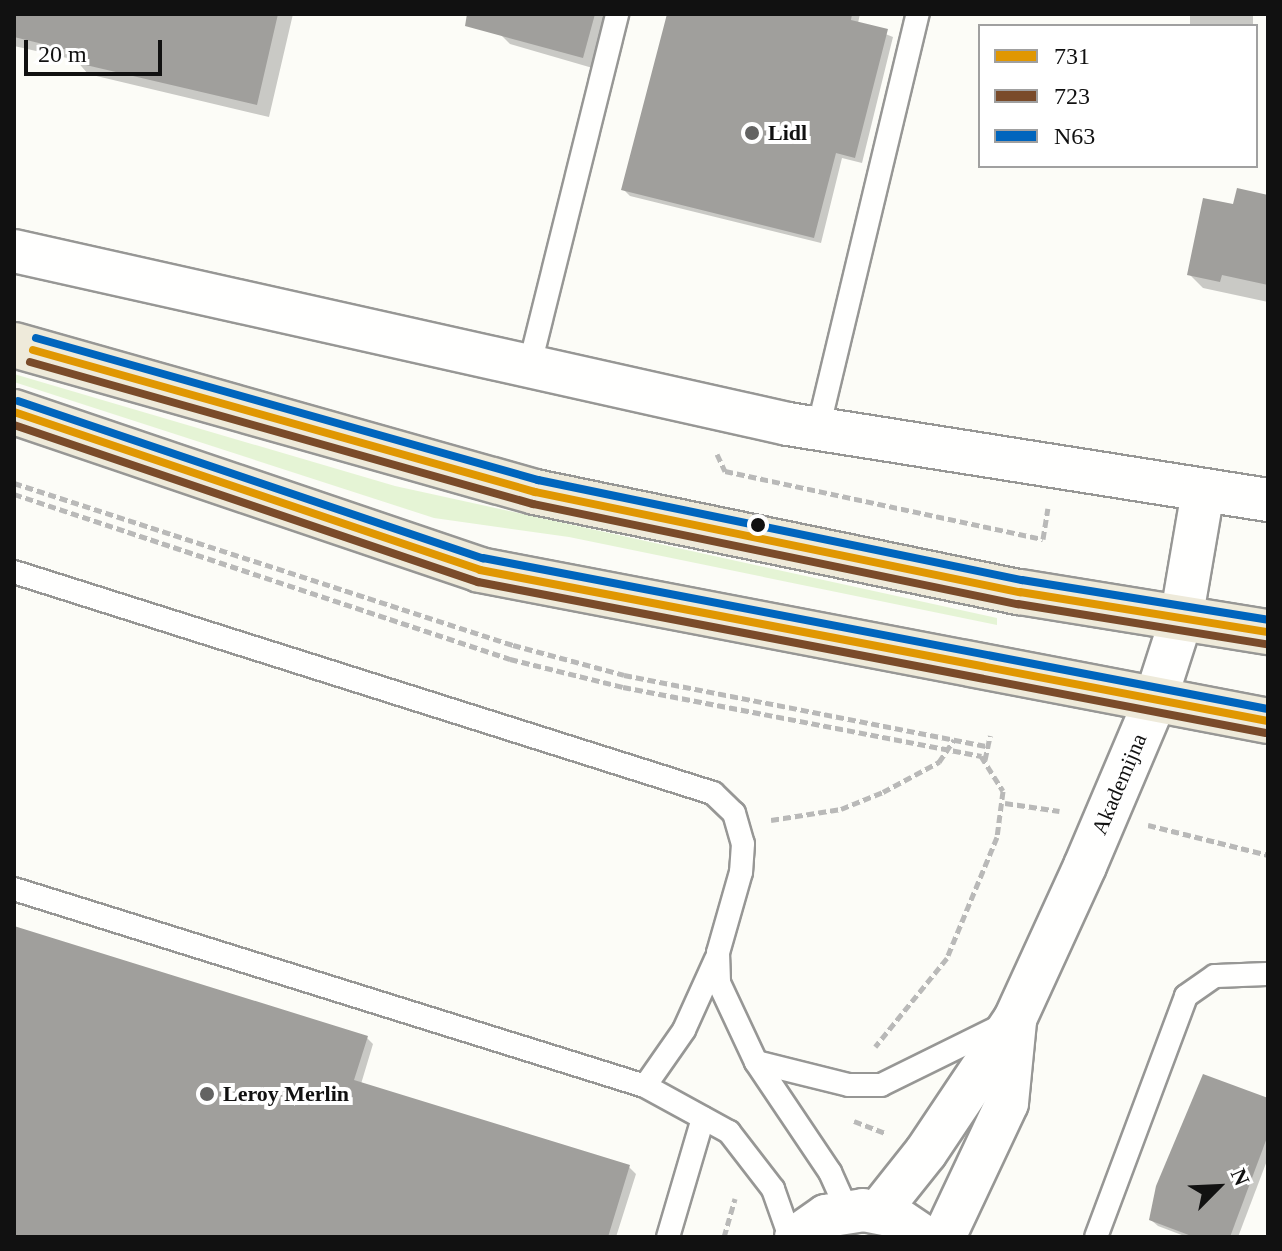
<!DOCTYPE html>
<html>
<head>
<meta charset="utf-8">
<style>
  body { margin:0 }
  #map { position:relative; width:1282px; height:1251px; overflow:hidden; background:#fcfcf7; font-family:Georgia,serif }
  div>[style] { position:absolute }
  .green>* { inset:0; background:#e5f4d5 }
  .shadow>* { inset:0; background:#0003; transform-origin:0 0 }
  .building>* { inset:0; background:#a09f9c }
  .path>* { height:5px; margin-top:-2.5px; transform-origin:0; background:repeating-linear-gradient(90deg,#b9b9b8 0 8px,transparent 0 12px) }
  .roads { filter:drop-shadow(2px 0 #979795) drop-shadow(-2px 0 #979795) drop-shadow(0 2px #979795) drop-shadow(0 -2px #979795) }
  .lane>* { height:22px; margin:-11px; padding:0 11px; transform-origin:11px; border-radius:11px; background:#fffffe }
  .street>* { height:42px; margin:-21px; padding:0 21px; transform-origin:21px; border-radius:21px; background:#fffffe }
  .primary>* { height:44px; margin:-22px; padding:0 22px; transform-origin:22px; border-radius:22px; background:#eeeada }
  .bus-1>* { height:8px; margin:-4px; padding:0 4px; transform-origin:4px; border-radius:4px; background:#e09702 }
  .bus-2>* { height:8px; margin:-4px; padding:0 4px; transform-origin:4px; border-radius:4px; background:#7a4b2a }
  .bus-3>* { height:8px; margin:-4px; padding:0 4px; transform-origin:4px; border-radius:4px; background:#0065bd }
  .dots>* { width:22px; height:22px; translate:-50% -50%; box-sizing:border-box; border:4px solid #fff; border-radius:50% }
  span { translate:-50% -50%; white-space:nowrap; text-align:center; line-height:1.15; -webkit-text-stroke:8px #fff; paint-order:stroke }
  .poi-label { font-size:22px; color:#111; font-weight:700 }
  .left { translate:0 -50%; text-align:left }
  .street-label { font-size:22px; color:#111 }
  .frame { position:absolute; inset:0; border:16px solid #111; pointer-events:none }
  .legend { position:absolute; left:978px; top:24px; width:280px; height:144px; box-sizing:border-box; background:#fff; border:2px solid #a0a0a0; margin:0; padding:10px 14px; list-style:none; font-size:24px; color:#111 }
  .legend li { display:flex; align-items:center; gap:16px; height:40px }
  .legend b { width:40px; border:2px solid #a0a0a0 }
  .north { position:absolute; left:1178px; top:1147px; width:80px; height:80px; -webkit-text-stroke:6px #fff; paint-order:stroke; rotate:66deg; font-size:22px; font-weight:700; line-height:32px; text-align:center; color:#111 }
  .north::after { content:''; display:block; margin:auto; width:28px; height:36px; background:#111; clip-path:polygon(50% 0,100% 100%,50% 72%,0 100%) }
  .scale { position:absolute; left:24px; top:40px; width:138px; height:36px; box-sizing:border-box; border:4px solid #111; border-top:0; padding-left:10px; font-size:24px; line-height:28px; white-space:nowrap; color:#111; -webkit-text-stroke:6px #fff; paint-order:stroke }
</style>
</head>
<body>
<div id="map">
  <div class="green">
    <i style="clip-path:polygon(14px 374px,395px 486px,997px 618px,997px 625px,569px 537px,434px 518px,14px 382px)"></i>
  </div>
  <div class="shadow">
    <i style="clip-path:polygon(14px 14px,293px 14px,269px 117px,88px 74px,76px 60px,14px 46px)"></i>
    <i style="clip-path:polygon(502px 14px,607px 14px,596px 69px,510px 44px,498px 32px)"></i>
    <i style="clip-path:polygon(669px 14px,860px 14px,858px 23px,893px 37px,862px 163px,842px 158px,821px 243px,630px 196px,624px 190px)"></i>
    <i style="left:1190px;top:14px;width:63px;height:12px"></i>
    <i style="clip-path:polygon(1268px 197px,1268px 302px,1203px 288px,1189px 274px)"></i>
    <i style="clip-path:polygon(14px 928px,367px 1038px,373px 1044px,361px 1084px,629px 1167px,636px 1174px,616px 1237px,14px 1237px)"></i>
    <i style="clip-path:polygon(1268px 1100px,1268px 1158px,1238px 1237px,1187px 1237px,1158px 1226px,1151px 1220px)"></i>
  </div>
  <div class="building">
    <i style="clip-path:polygon(14px 14px,278px 14px,257px 105px,73px 62px,76px 52px,14px 37px)"></i>
    <i style="clip-path:polygon(467px 14px,595px 14px,583px 58px,465px 26px)"></i>
    <i style="clip-path:polygon(667px 14px,852px 14px,851px 20px,888px 29px,855px 158px,836px 153px,814px 238px,621px 190px)"></i>
    <i style="clip-path:polygon(1237px 188px,1268px 195px,1268px 285px,1222px 275px,1220px 282px,1187px 275px,1203px 198px,1233px 204px)"></i>
    <i style="clip-path:polygon(14px 926px,368px 1036px,354px 1080px,630px 1165px,608px 1237px,14px 1237px)"></i>
    <i style="clip-path:polygon(1203px 1074px,1268px 1098px,1268px 1135px,1230px 1237px,1194px 1237px,1149px 1220px,1156px 1186px)"></i>
  </div>
  <div class="path">
    <i style="left:717px;top:454px;width:19px;rotate:65deg"></i>
    <i style="left:725px;top:471px;width:325px;rotate:12.1deg"></i>
    <i style="left:1043px;top:539px;width:31px;rotate:-81deg"></i>
    <i style="left:14px;top:483px;width:525px;rotate:17.99deg"></i>
    <i style="left:513px;top:645px;width:115px;rotate:15.1deg"></i>
    <i style="left:624px;top:675px;width:370px;rotate:11.1deg"></i>
    <i style="left:14px;top:494px;width:523px;rotate:18.4deg"></i>
    <i style="left:510px;top:659px;width:116px;rotate:13.9deg"></i>
    <i style="left:623px;top:687px;width:365px;rotate:10.9deg"></i>
    <i style="left:981px;top:756px;width:41px;rotate:57.8deg"></i>
    <i style="left:1003px;top:791px;width:46px;rotate:97.4deg"></i>
    <i style="left:997px;top:837px;width:131px;rotate:112.5deg"></i>
    <i style="left:947px;top:958px;width:114px;rotate:129deg"></i>
    <i style="left:985px;top:760px;width:25px;rotate:-78deg"></i>
    <i style="left:1005px;top:803px;width:55px;rotate:8.4deg"></i>
    <i style="left:771px;top:820px;width:71px;rotate:-8.9deg"></i>
    <i style="left:841px;top:809px;width:45px;rotate:-22deg"></i>
    <i style="left:883px;top:792px;width:64px;rotate:-28.2deg"></i>
    <i style="left:939px;top:762px;width:27px;rotate:-56deg"></i>
    <i style="left:1148px;top:825px;width:124px;rotate:14deg"></i>
    <i style="left:854px;top:1121px;width:33px;rotate:21deg"></i>
    <i style="left:724px;top:1237px;width:40px;rotate:-74deg"></i>
  </div>
  <div class="roads">
    <div class="lane">
      <i style="left:529px;top:368px;width:365px;rotate:-76deg"></i>
      <i style="left:818px;top:429px;width:427px;rotate:-76.5deg"></i>
      <i style="left:14px;top:572px;width:733px;rotate:17.55deg"></i>
      <i style="left:713px;top:793px;width:29px;rotate:44deg"></i>
      <i style="left:734px;top:813px;width:32px;rotate:74deg"></i>
      <i style="left:743px;top:844px;width:28px;rotate:94deg"></i>
      <i style="left:741px;top:872px;width:84px;rotate:105.9deg"></i>
      <i style="left:718px;top:953px;width:30px;rotate:88deg"></i>
      <i style="left:719px;top:983px;width:87px;rotate:64.9deg"></i>
      <i style="left:756px;top:1062px;width:96px;rotate:13.9deg"></i>
      <i style="left:849px;top:1085px;width:32px"></i>
      <i style="left:881px;top:1085px;width:136px;rotate:-26.2deg"></i>
      <i style="left:14px;top:889px;width:661px;rotate:17.34deg"></i>
      <i style="left:645px;top:1086px;width:96px;rotate:28.7deg"></i>
      <i style="left:729px;top:1132px;width:72px;rotate:52.3deg"></i>
      <i style="left:773px;top:1189px;width:51px;rotate:70.5deg"></i>
      <i style="left:756px;top:1062px;width:133px;rotate:56.1deg"></i>
      <i style="left:830px;top:1172px;width:42px;rotate:65.9deg"></i>
      <i style="left:645px;top:1086px;width:68px;rotate:-55.1deg"></i>
      <i style="left:684px;top:1030px;width:78px;rotate:-65.7deg"></i>
      <i style="left:668px;top:1237px;width:124px;rotate:-73.6deg"></i>
      <i style="left:1096px;top:1237px;width:257px;rotate:-69.5deg"></i>
      <i style="left:1186px;top:996px;width:35px;rotate:-35deg"></i>
      <i style="left:1215px;top:976px;width:53px;rotate:-2.2deg"></i>
    </div>
    <div class="street">
      <i style="left:14px;top:251px;width:793px;rotate:12.6deg"></i>
      <i style="left:788px;top:424px;width:486px;rotate:9deg"></i>
      <i style="left:879px;top:1211px;width:75px;rotate:-51.5deg"></i>
      <i style="left:926px;top:1152px;width:160px;rotate:-56.2deg"></i>
      <i style="left:1015px;top:1019px;width:168px;rotate:-65.4deg"></i>
      <i style="left:1085px;top:866px;width:179px;rotate:-67deg"></i>
      <i style="left:1155px;top:701px;width:85px;rotate:-72.2deg"></i>
      <i style="left:1181px;top:620px;width:131px;rotate:-80.3deg"></i>
      <i style="left:796px;top:1237px;width:37px;rotate:-35deg"></i>
      <i style="left:826px;top:1216px;width:37px;rotate:-9deg"></i>
      <i style="left:863px;top:1210px;width:31px;rotate:11deg"></i>
      <i style="left:893px;top:1216px;width:37px;rotate:34deg"></i>
      <i style="left:944px;top:1237px;width:148px;rotate:-64.8deg"></i>
      <i style="left:1007px;top:1103px;width:82px;rotate:-84.4deg"></i>
    </div>
    <div class="primary">
      <i style="left:14px;top:345px;width:541px;rotate:15.76deg"></i>
      <i style="left:535px;top:492px;width:495px;rotate:11.7deg"></i>
      <i style="left:1020px;top:592px;width:251px;rotate:9.2deg"></i>
      <i style="left:14px;top:412px;width:492px;rotate:18.7deg"></i>
      <i style="left:480px;top:570px;width:802px;rotate:10.85deg"></i>
    </div>
  </div>
  <div class="bus-1">
    <i style="left:33px;top:350px;width:522px;rotate:15.79deg"></i>
    <i style="left:535px;top:492px;width:495px;rotate:11.7deg"></i>
    <i style="left:1020px;top:592px;width:251px;rotate:9.2deg"></i>
    <i style="left:14px;top:412px;width:492px;rotate:18.7deg"></i>
    <i style="left:480px;top:570px;width:802px;rotate:10.85deg"></i>
  </div>
  <div class="bus-2">
    <i style="left:30px;top:362px;width:523px;rotate:15.76deg"></i>
    <i style="left:533px;top:504px;width:495px;rotate:11.7deg"></i>
    <i style="left:1018px;top:604px;width:251px;rotate:9.2deg"></i>
    <i style="left:14px;top:425px;width:490px;rotate:18.7deg"></i>
    <i style="left:478px;top:582px;width:802px;rotate:10.85deg"></i>
  </div>
  <div class="bus-3">
    <i style="left:36px;top:338px;width:522px;rotate:15.79deg"></i>
    <i style="left:538px;top:480px;width:494px;rotate:11.7deg"></i>
    <i style="left:1022px;top:580px;width:249px;rotate:9.2deg"></i>
    <i style="left:18px;top:401px;width:491px;rotate:18.7deg"></i>
    <i style="left:483px;top:558px;width:799px;rotate:10.89deg"></i>
  </div>
  <div class="dots">
    <i style="left:752px;top:133px;background:#636362"></i>
    <i style="left:758px;top:525px;background:#111"></i>
    <i style="left:207px;top:1094px;background:#636362"></i>
  </div>
  <div class="poi-label">
    <span class="left" style="left:768px;top:133px">Lidl</span>
    <span class="left" style="left:223px;top:1094px">Leroy Merlin</span>
  </div>
  <div class="street-label">
    <span style="left:1119px;top:784px;rotate:-67deg">Akademijna</span>
  </div>
  <div class="frame"></div>
  <ul class="legend">
  <li><b style="height:10px;background:#e09702"></b>731</li>
  <li><b style="height:10px;background:#7a4b2a"></b>723</li>
  <li><b style="height:10px;background:#0065bd"></b>N63</li>
  </ul>
  <div class="north">N</div>
  <div class="scale">20 m</div>
</div>
</body>
</html>
